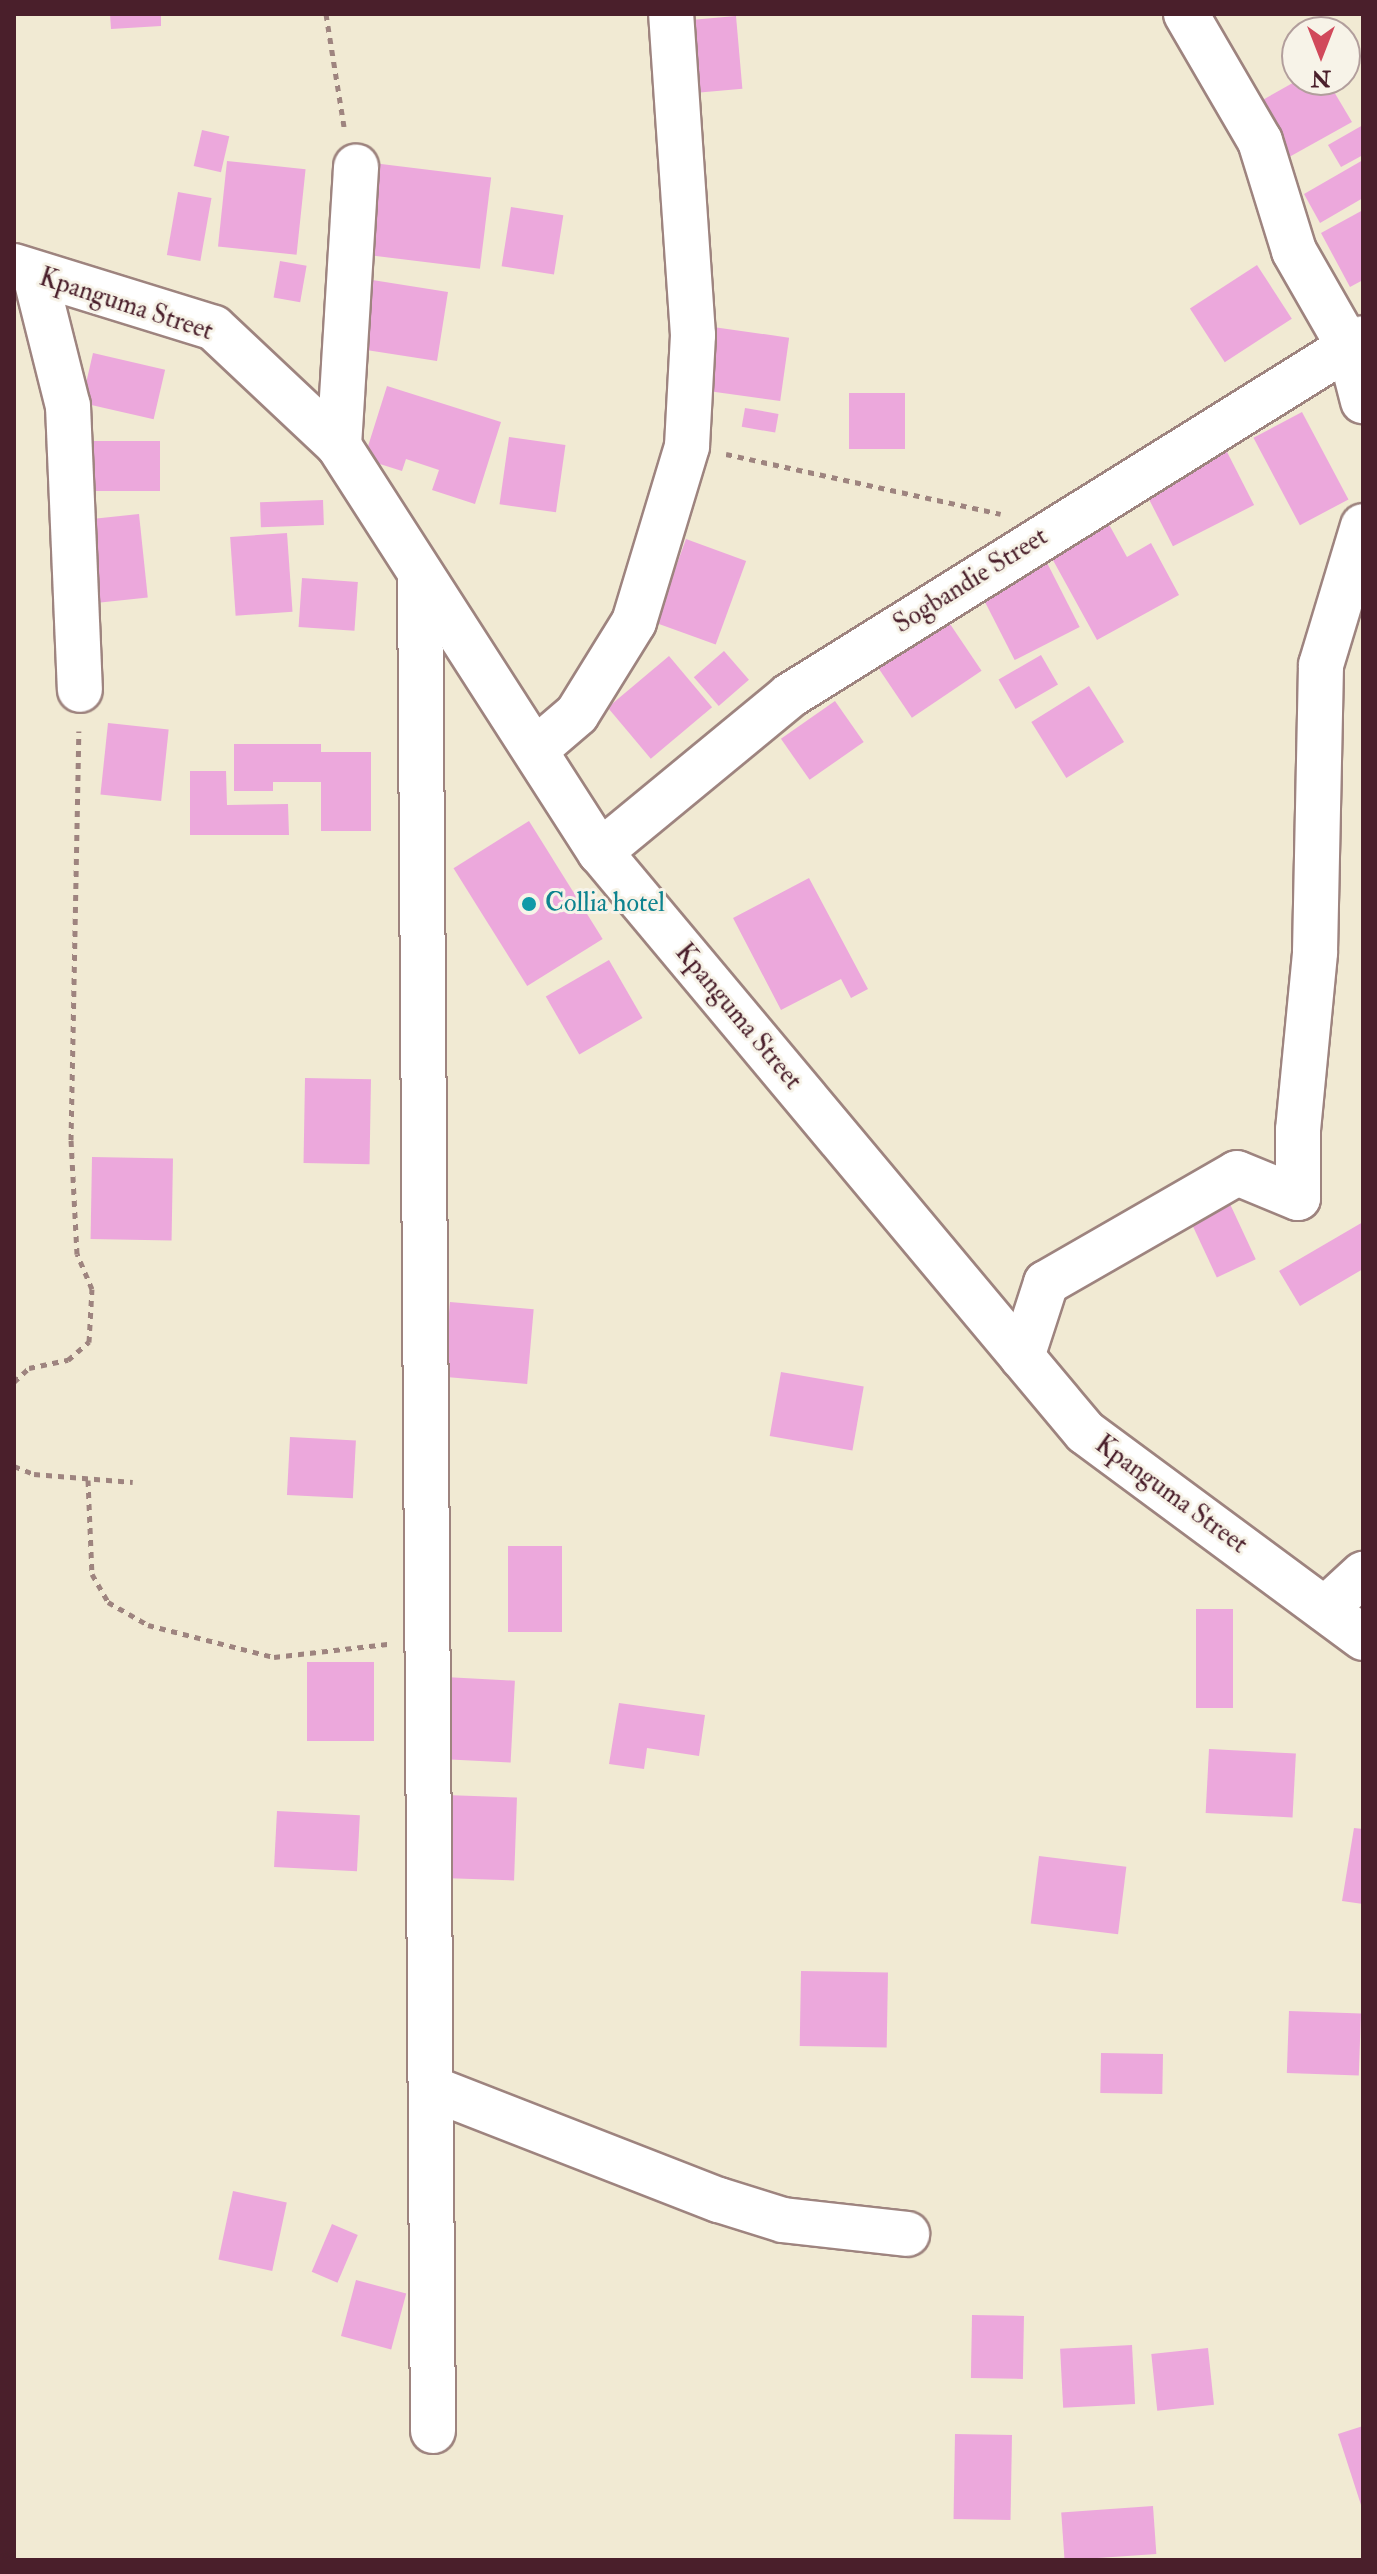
<!DOCTYPE html>
<html>
<head>
<meta charset="utf-8">
<style>
  body { margin:0 }
  #map { position:relative; width:1377px; height:2574px; overflow:hidden; background:#f1ead3; font-family:"IM FELL Double Pica",serif }
  div>[style] { position:absolute }
  .building>* { inset:0; background:#eca8dc; transform-origin:0 0 }
  .path>* { height:5px; margin-top:-2.5px; transform-origin:0; background:repeating-linear-gradient(90deg,#9e847f 0 6px,transparent 0 12px) }
  .roads { filter:drop-shadow(2px 0 #9e847f) drop-shadow(-2px 0 #9e847f) drop-shadow(0 2px #9e847f) drop-shadow(0 -2px #9e847f) }
  .minor>* { height:44px; margin:-22px; padding:0 22px; transform-origin:22px; border-radius:22px; background:#fff }
  .dots>* { width:22px; height:22px; translate:-50% -50%; box-sizing:border-box; border:4px solid #f7f3e8; border-radius:50% }
  span { translate:-50% -50%; white-space:nowrap; text-align:center; line-height:1.15; -webkit-text-stroke:6px #f7f3e8; paint-order:stroke }
  .street-label { font-size:26px; color:#4a1f2b }
  .culture-label { font-size:26px; color:#0d838f }
  .left { translate:0 -50%; text-align:left }
  .frame { position:absolute; inset:0; border:16px solid #4a1f2b; pointer-events:none }
  .north { position:absolute; left:1281px; top:16px; width:80px; height:80px; box-sizing:border-box; background:#f7f3e8; border:2px solid #b29e9c; border-radius:50%; rotate:180deg; font-size:22px; font-weight:700; line-height:32px; text-align:center; color:#4a1f2b }
  .north::after { content:''; display:block; margin:auto; width:28px; height:36px; background:#d1495b; clip-path:polygon(50% 0,100% 100%,50% 72%,0 100%) }
</style>
</head>
<body>
<div id="map">
  <div class="building">
    <i style="clip-path:polygon(110px 14px,161px 14px,161px 26px,111px 29px)"></i>
    <i style="left:736px;top:16px;width:73px;height:54px;rotate:85deg"></i>
    <i style="clip-path:polygon(1298px 80px,1327px 80px,1352px 122px,1282px 161px,1250px 107px)"></i>
    <i style="clip-path:polygon(1363px 125px,1363px 155px,1341px 167px,1328px 145px)"></i>
    <i style="left:202px;top:130px;width:28px;height:37px;rotate:13deg"></i>
    <i style="clip-path:polygon(1363px 160px,1363px 198px,1320px 223px,1304px 194px)"></i>
    <i style="left:227px;top:161px;width:79px;height:86px;rotate:6deg"></i>
    <i style="left:373px;top:163px;width:119px;height:92px;rotate:7deg"></i>
    <i style="left:178px;top:192px;width:34px;height:64px;rotate:10deg"></i>
    <i style="left:511px;top:207px;width:53px;height:60px;rotate:9deg"></i>
    <i style="clip-path:polygon(1363px 210px,1363px 280px,1350px 287px,1321px 233px)"></i>
    <i style="left:280px;top:261px;width:27px;height:37px;rotate:10deg"></i>
    <i style="left:1257px;top:265px;width:64px;height:80px;rotate:57deg"></i>
    <i style="left:366px;top:279px;width:83px;height:70px;rotate:9deg"></i>
    <i style="left:699px;top:325px;width:91px;height:64px;rotate:8deg"></i>
    <i style="left:93px;top:353px;width:74px;height:51px;rotate:13deg"></i>
    <i style="clip-path:polygon(387px 386px,501px 422px,475px 504px,432px 490px,439px 470px,406px 459px,402px 471px,364px 459px)"></i>
    <i style="left:849px;top:393px;width:56px;height:56px"></i>
    <i style="left:745px;top:408px;width:34px;height:19px;rotate:10deg"></i>
    <i style="left:1302px;top:412px;width:99px;height:55px;rotate:62deg"></i>
    <i style="left:509px;top:437px;width:57px;height:68px;rotate:8deg"></i>
    <i style="left:83px;top:441px;width:77px;height:50px"></i>
    <i style="left:1225px;top:448px;width:64px;height:91px;rotate:63deg"></i>
    <i style="left:323px;top:500px;width:25px;height:63px;rotate:88deg"></i>
    <i style="clip-path:polygon(1101px 510px,1127px 557px,1151px 543px,1179px 595px,1097px 640px,1043px 542px)"></i>
    <i style="left:139px;top:514px;width:84px;height:57px;rotate:84deg"></i>
    <i style="left:287px;top:533px;width:79px;height:57px;rotate:86deg"></i>
    <i style="left:686px;top:539px;width:64px;height:89px;rotate:20deg"></i>
    <i style="left:1042px;top:553px;width:83px;height:73px;rotate:63deg"></i>
    <i style="left:302px;top:578px;width:56px;height:49px;rotate:4deg"></i>
    <i style="left:948px;top:621px;width:60px;height:84px;rotate:56deg"></i>
    <i style="left:724px;top:651px;width:38px;height:40px;rotate:49deg"></i>
    <i style="left:1041px;top:655px;width:34px;height:49px;rotate:60deg"></i>
    <i style="left:669px;top:656px;width:67px;height:80px;rotate:50deg"></i>
    <i style="left:1089px;top:686px;width:66px;height:68px;rotate:58deg"></i>
    <i style="left:835px;top:701px;width:50px;height:66px;rotate:55deg"></i>
    <i style="left:108px;top:723px;width:61px;height:72px;rotate:6deg"></i>
    <i style="clip-path:polygon(234px 744px,321px 744px,321px 752px,371px 752px,371px 831px,321px 831px,321px 782px,273px 782px,273px 791px,234px 791px)"></i>
    <i style="clip-path:polygon(190px 771px,226px 771px,227px 805px,288px 804px,289px 835px,190px 835px)"></i>
    <i style="left:529px;top:821px;width:139px;height:89px;rotate:58deg"></i>
    <i style="clip-path:polygon(809px 878px,868px 989px,851px 998px,841px 979px,781px 1010px,733px 918px)"></i>
    <i style="left:609px;top:960px;width:67px;height:73px;rotate:60deg"></i>
    <i style="left:305px;top:1078px;width:66px;height:85px;rotate:1deg"></i>
    <i style="left:92px;top:1157px;width:81px;height:82px;rotate:1deg"></i>
    <i style="left:1230px;top:1204px;width:61px;height:43px;rotate:65deg"></i>
    <i style="clip-path:polygon(1363px 1222px,1363px 1269px,1300px 1306px,1279px 1271px)"></i>
    <i style="left:450px;top:1302px;width:84px;height:75px;rotate:5deg"></i>
    <i style="left:781px;top:1372px;width:84px;height:65px;rotate:10deg"></i>
    <i style="left:290px;top:1437px;width:66px;height:58px;rotate:3deg"></i>
    <i style="left:508px;top:1546px;width:54px;height:86px"></i>
    <i style="left:1196px;top:1609px;width:37px;height:99px"></i>
    <i style="left:307px;top:1662px;width:67px;height:79px"></i>
    <i style="left:445px;top:1677px;width:70px;height:82px;rotate:3deg"></i>
    <i style="clip-path:polygon(619px 1703px,705px 1715px,699px 1756px,647px 1748px,644px 1769px,609px 1764px)"></i>
    <i style="left:1209px;top:1749px;width:87px;height:64px;rotate:3deg"></i>
    <i style="left:445px;top:1795px;width:72px;height:83px;rotate:2deg"></i>
    <i style="left:277px;top:1811px;width:83px;height:56px;rotate:3deg"></i>
    <i style="clip-path:polygon(1354px 1828px,1363px 1829px,1363px 1904px,1342px 1901px)"></i>
    <i style="left:1039px;top:1856px;width:88px;height:68px;rotate:7deg"></i>
    <i style="left:801px;top:1971px;width:87px;height:75px;rotate:1deg"></i>
    <i style="left:1289px;top:2011px;width:72px;height:62px;rotate:2deg"></i>
    <i style="left:1101px;top:2053px;width:62px;height:40px;rotate:1deg"></i>
    <i style="left:233px;top:2191px;width:55px;height:70px;rotate:12deg"></i>
    <i style="left:332px;top:2224px;width:28px;height:52px;rotate:23deg"></i>
    <i style="left:356px;top:2280px;width:52px;height:58px;rotate:15deg"></i>
    <i style="left:972px;top:2315px;width:52px;height:63px;rotate:1deg"></i>
    <i style="left:1132px;top:2345px;width:59px;height:72px;rotate:87deg"></i>
    <i style="left:1208px;top:2348px;width:57px;height:57px;rotate:84deg"></i>
    <i style="clip-path:polygon(1363px 2426px,1363px 2508px,1362px 2508px,1338px 2434px)"></i>
    <i style="left:955px;top:2434px;width:57px;height:85px;rotate:1deg"></i>
    <i style="left:1153px;top:2506px;width:48px;height:92px;rotate:86deg"></i>
  </div>
  <div class="path">
    <i style="left:326px;top:14px;width:114px;rotate:80.9deg"></i>
    <i style="left:726px;top:454px;width:281px;rotate:12.3deg"></i>
    <i style="left:14px;top:1382px;width:21px;rotate:-43deg"></i>
    <i style="left:29px;top:1368px;width:40px;rotate:-12deg"></i>
    <i style="left:68px;top:1360px;width:28px;rotate:-41deg"></i>
    <i style="left:89px;top:1342px;width:53px;rotate:-86.8deg"></i>
    <i style="left:92px;top:1289px;width:38px;rotate:-113deg"></i>
    <i style="left:77px;top:1254px;width:114px;rotate:-93deg"></i>
    <i style="left:71px;top:1140px;width:409px;rotate:-88.9deg"></i>
    <i style="left:14px;top:1466px;width:22px;rotate:22deg"></i>
    <i style="left:34px;top:1474px;width:99px;rotate:4.6deg"></i>
    <i style="left:88px;top:1480px;width:94px;rotate:87.6deg"></i>
    <i style="left:92px;top:1574px;width:32px;rotate:60deg"></i>
    <i style="left:108px;top:1602px;width:46px;rotate:29.9deg"></i>
    <i style="left:148px;top:1625px;width:130px;rotate:14.3deg"></i>
    <i style="left:274px;top:1657px;width:114px;rotate:-6.6deg"></i>
  </div>
  <div class="roads">
    <div class="minor">
      <i style="left:1186px;top:14px;width:147px;rotate:59.8deg"></i>
      <i style="left:1260px;top:141px;width:115px;rotate:72.8deg"></i>
      <i style="left:1294px;top:251px;width:111px;rotate:60.2deg"></i>
      <i style="left:1349px;top:347px;width:56px;rotate:75.5deg"></i>
      <i style="left:14px;top:266px;width:209px;rotate:17.2deg"></i>
      <i style="left:214px;top:328px;width:172px;rotate:43.3deg"></i>
      <i style="left:339px;top:446px;width:483px;rotate:57.3deg"></i>
      <i style="left:600px;top:852px;width:756px;rotate:50.1deg"></i>
      <i style="left:1085px;top:1432px;width:346px;rotate:36.5deg"></i>
      <i style="left:35px;top:275px;width:135px;rotate:75.9deg"></i>
      <i style="left:68px;top:406px;width:284px;rotate:87.6deg"></i>
      <i style="left:339px;top:446px;width:280px;rotate:-86.5deg"></i>
      <i style="left:420px;top:575px;width:1856px;rotate:89.6deg"></i>
      <i style="left:535px;top:750px;width:55px;rotate:-40.6deg"></i>
      <i style="left:577px;top:714px;width:108px;rotate:-58.2deg"></i>
      <i style="left:634px;top:622px;width:184px;rotate:-73.2deg"></i>
      <i style="left:687px;top:446px;width:111px;rotate:-86.9deg"></i>
      <i style="left:693px;top:335px;width:322px;rotate:-93.9deg"></i>
      <i style="left:600px;top:852px;width:245px;rotate:-39.5deg"></i>
      <i style="left:789px;top:696px;width:676px;rotate:-31.95deg"></i>
      <i style="left:1022px;top:1357px;width:78px;rotate:-72deg"></i>
      <i style="left:1046px;top:1283px;width:220px;rotate:-29.9deg"></i>
      <i style="left:1237px;top:1173px;width:66px;rotate:22.3deg"></i>
      <i style="left:1298px;top:1198px;width:68px;rotate:-90deg"></i>
      <i style="left:1298px;top:1130px;width:179px;rotate:-84.5deg"></i>
      <i style="left:1315px;top:952px;width:287px;rotate:-88.8deg"></i>
      <i style="left:1321px;top:665px;width:145px;rotate:-73.2deg"></i>
      <i style="left:1325px;top:1609px;width:52px;rotate:-42.6deg"></i>
      <i style="left:431px;top:2088px;width:309px;rotate:21.3deg"></i>
      <i style="left:719px;top:2200px;width:67px;rotate:17.4deg"></i>
      <i style="left:783px;top:2220px;width:125px;rotate:6.4deg"></i>
    </div>
  </div>
  <div class="dots">
    <i style="left:529px;top:904px;background:#0f9aa8"></i>
  </div>
  <div class="street-label">
    <span style="left:126px;top:305px;rotate:18deg">Kpanguma Street</span>
    <span style="left:971px;top:581px;rotate:-32deg">Sogbandie Street</span>
    <span style="left:738px;top:1017px;rotate:50deg">Kpanguma Street</span>
    <span style="left:1171px;top:1495px;rotate:36deg">Kpanguma Street</span>
  </div>
  <div class="culture-label">
    <span class="left" style="left:545px;top:904px">Collia hotel</span>
  </div>
  <div class="frame"></div>
  <div class="north">N</div>
</div>
</body>
</html>
